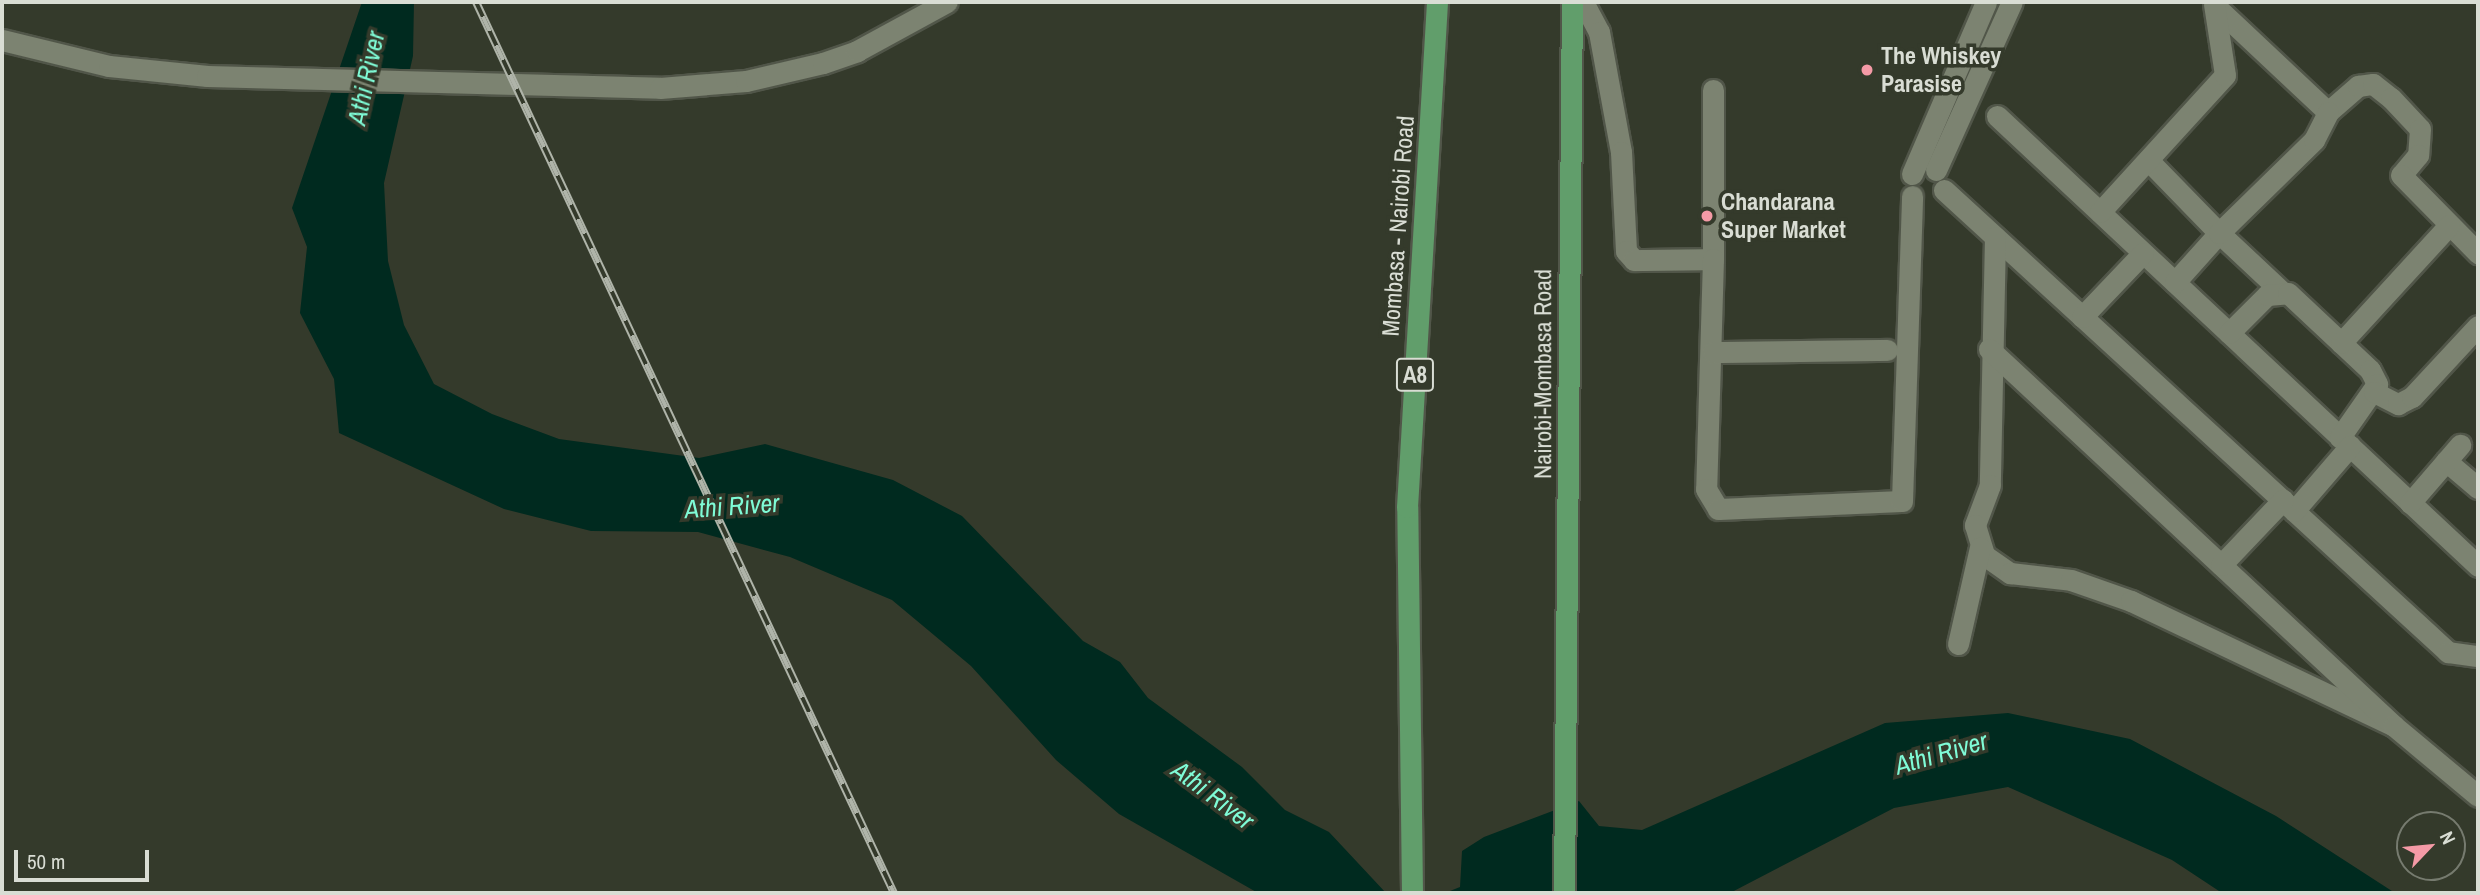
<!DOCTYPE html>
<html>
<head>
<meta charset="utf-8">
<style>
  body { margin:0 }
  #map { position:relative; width:2480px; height:895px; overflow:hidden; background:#343a2b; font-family:"Archivo Narrow",sans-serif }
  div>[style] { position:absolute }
  .water>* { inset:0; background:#002a1f }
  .roads { filter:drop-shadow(2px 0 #515649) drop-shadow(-2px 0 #515649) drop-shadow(0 2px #515649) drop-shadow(0 -2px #515649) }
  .minor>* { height:21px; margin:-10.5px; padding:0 10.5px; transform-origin:10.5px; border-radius:10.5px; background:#7c8371 }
  .highway>* { height:21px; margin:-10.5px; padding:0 10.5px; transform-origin:10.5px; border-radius:10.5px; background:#619e6b }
  .rail>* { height:8px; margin-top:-4px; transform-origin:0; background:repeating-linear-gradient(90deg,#343a2b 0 16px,#afb4a9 0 32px); box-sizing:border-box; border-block:2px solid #afb4a9 }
  .dots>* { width:19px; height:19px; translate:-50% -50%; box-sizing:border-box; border:4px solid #343a2b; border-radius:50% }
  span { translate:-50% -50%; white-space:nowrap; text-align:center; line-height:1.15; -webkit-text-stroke:7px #343a2b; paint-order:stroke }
  .shield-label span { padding:2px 5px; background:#343a2b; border:2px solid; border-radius:5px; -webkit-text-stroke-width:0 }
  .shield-label { font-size:23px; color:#d9ddd4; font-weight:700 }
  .poi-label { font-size:24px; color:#d9ddd4; font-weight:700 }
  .left { translate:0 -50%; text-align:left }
  .street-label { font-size:24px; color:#d9ddd4 }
  .water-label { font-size:26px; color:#7ffbd6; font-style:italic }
  .frame { position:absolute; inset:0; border:4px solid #d9ddd4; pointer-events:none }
  .north { position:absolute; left:2396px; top:811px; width:70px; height:70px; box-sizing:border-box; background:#343a2b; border:2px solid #767b6f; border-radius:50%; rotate:64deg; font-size:19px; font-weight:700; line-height:28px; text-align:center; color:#d9ddd4 }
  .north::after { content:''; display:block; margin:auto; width:24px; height:32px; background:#f49aa6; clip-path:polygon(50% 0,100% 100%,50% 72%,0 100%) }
  .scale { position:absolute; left:14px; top:850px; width:135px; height:32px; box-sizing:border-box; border:4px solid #d9ddd4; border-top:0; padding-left:9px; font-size:21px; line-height:24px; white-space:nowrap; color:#d9ddd4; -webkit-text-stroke:5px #343a2b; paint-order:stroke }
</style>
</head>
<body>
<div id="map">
  <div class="water">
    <i style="clip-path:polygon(362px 2px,414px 2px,413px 56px,384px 183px,388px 261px,404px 325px,434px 384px,492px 414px,559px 439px,699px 458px,765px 444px,893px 480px,962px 516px,1083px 641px,1120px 662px,1148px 698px,1242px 767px,1285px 810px,1329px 832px,1386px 893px,1258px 893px,1119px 814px,1056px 760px,971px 666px,892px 600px,790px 557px,698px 532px,591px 531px,504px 509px,339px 433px,334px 379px,300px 313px,307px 247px,292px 208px)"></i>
    <i style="clip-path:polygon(2008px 713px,2130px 739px,2276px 816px,2395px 893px,2222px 893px,2172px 860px,2008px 787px,1894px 808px,1730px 893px,1445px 893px,1460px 887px,1462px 851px,1484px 837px,1579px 801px,1599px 826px,1642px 830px,1885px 723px)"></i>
  </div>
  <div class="roads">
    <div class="minor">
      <i style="left:1583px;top:2px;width:34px;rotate:62deg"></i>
      <i style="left:1599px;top:32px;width:122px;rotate:79.6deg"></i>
      <i style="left:1621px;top:152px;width:99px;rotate:87.1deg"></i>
      <i style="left:1626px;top:251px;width:12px;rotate:48deg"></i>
      <i style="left:1634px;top:260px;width:79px;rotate:-0.7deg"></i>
      <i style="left:1713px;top:259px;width:169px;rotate:-90deg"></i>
      <i style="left:2215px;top:6px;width:155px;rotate:43.2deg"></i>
      <i style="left:2328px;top:112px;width:40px;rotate:-41deg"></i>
      <i style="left:2358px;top:86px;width:15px;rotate:-8deg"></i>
      <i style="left:2373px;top:84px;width:23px;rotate:38deg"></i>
      <i style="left:2391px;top:98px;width:42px;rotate:46.9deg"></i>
      <i style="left:2420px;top:129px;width:26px;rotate:94deg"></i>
      <i style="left:2418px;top:155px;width:26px;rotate:130deg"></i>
      <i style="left:2401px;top:175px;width:110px;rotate:45.4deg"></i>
      <i style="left:2px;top:40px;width:110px;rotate:13.7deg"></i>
      <i style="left:109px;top:66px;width:99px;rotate:5.8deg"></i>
      <i style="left:207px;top:76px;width:453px;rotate:1.5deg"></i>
      <i style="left:660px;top:88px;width:86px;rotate:-4.7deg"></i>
      <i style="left:746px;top:81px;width:79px;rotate:-13.2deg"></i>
      <i style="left:823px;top:63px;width:36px;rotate:-19deg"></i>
      <i style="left:857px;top:51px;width:102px;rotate:-28.6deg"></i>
      <i style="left:1997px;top:116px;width:659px;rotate:43.09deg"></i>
      <i style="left:2148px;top:160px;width:102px;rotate:45.8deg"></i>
      <i style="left:2219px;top:233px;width:66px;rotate:131.9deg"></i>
      <i style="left:1936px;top:170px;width:184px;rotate:-65.7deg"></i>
      <i style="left:1912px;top:174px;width:187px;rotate:-66.7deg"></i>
      <i style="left:1944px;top:190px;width:684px;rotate:42.51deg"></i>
      <i style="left:2448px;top:652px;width:30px;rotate:8deg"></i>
      <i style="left:2100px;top:212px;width:185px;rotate:-47.6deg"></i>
      <i style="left:2225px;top:75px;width:72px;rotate:-98.8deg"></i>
      <i style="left:1995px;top:237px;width:248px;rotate:91.2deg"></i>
      <i style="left:1990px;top:485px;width:43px;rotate:110.6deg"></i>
      <i style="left:1975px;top:525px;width:31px;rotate:73deg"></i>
      <i style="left:1984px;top:555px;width:32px;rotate:35deg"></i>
      <i style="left:2010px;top:573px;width:61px;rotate:6.5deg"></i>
      <i style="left:2071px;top:580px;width:64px;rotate:19.3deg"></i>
      <i style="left:2131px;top:601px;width:291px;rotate:25.4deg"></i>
      <i style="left:1713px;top:259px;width:230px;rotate:91.7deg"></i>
      <i style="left:1706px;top:489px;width:23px;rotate:59deg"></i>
      <i style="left:1718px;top:509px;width:184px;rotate:-2.5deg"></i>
      <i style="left:1902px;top:501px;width:305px;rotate:-88.1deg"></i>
      <i style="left:2280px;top:290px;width:83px;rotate:-136.9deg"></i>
      <i style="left:2219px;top:233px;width:133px;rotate:-44.4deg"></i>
      <i style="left:2314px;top:140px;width:31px;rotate:-63deg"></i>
      <i style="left:2082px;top:317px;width:88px;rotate:-46.4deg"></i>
      <i style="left:2229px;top:333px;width:54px;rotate:-45deg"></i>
      <i style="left:2267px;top:295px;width:21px;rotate:-5deg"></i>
      <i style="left:2288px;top:293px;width:112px;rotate:43.2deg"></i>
      <i style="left:2370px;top:370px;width:16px;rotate:63deg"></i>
      <i style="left:2377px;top:384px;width:65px;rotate:124.9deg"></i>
      <i style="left:2341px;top:343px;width:160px;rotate:-47.5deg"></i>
      <i style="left:1989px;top:349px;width:553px;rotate:42.95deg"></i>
      <i style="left:2394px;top:726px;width:109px;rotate:39.8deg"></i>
      <i style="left:1713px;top:352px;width:174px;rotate:-0.7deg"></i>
      <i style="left:2374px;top:392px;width:27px;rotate:27deg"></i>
      <i style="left:2398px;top:404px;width:16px;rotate:-27deg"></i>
      <i style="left:2412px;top:397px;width:97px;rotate:-47.1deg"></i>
      <i style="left:2446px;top:461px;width:42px;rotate:40.2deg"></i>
      <i style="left:2410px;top:503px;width:77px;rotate:-49.2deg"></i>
      <i style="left:2294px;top:511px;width:86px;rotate:-49.3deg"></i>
      <i style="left:2221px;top:565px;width:90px;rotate:-46.4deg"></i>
      <i style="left:1958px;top:644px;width:99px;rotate:-77.2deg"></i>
    </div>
    <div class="highway">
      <i style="left:1412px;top:893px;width:386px;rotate:-90.7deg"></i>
      <i style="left:1407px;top:507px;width:506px;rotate:-86.6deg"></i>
      <i style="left:1564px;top:893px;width:891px;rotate:-89.49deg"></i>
    </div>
  </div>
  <div class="rail">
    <i style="left:476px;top:2px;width:984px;rotate:64.87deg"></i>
  </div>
  <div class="dots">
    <i style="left:1867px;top:70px;background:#f49aa6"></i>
    <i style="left:1707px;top:216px;background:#f49aa6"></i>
  </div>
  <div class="shield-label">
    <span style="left:1415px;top:375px">A8</span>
  </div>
  <div class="poi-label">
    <span class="left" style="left:1881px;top:70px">The Whiskey<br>Parasise</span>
    <span class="left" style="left:1721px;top:216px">Chandarana<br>Super Market</span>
  </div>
  <div class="street-label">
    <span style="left:1398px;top:226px;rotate:-86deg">Mombasa - Nairobi Road</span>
    <span style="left:1543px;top:374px;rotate:-90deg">Nairobi-Mombasa Road</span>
  </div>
  <div class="water-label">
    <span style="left:366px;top:78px;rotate:-78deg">Athi River</span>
    <span style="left:732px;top:506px;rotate:-4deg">Athi River</span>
    <span style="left:1941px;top:753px;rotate:-16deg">Athi River</span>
    <span style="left:1213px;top:795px;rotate:37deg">Athi River</span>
  </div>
  <div class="frame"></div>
  <div class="north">N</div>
  <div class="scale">50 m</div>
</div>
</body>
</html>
